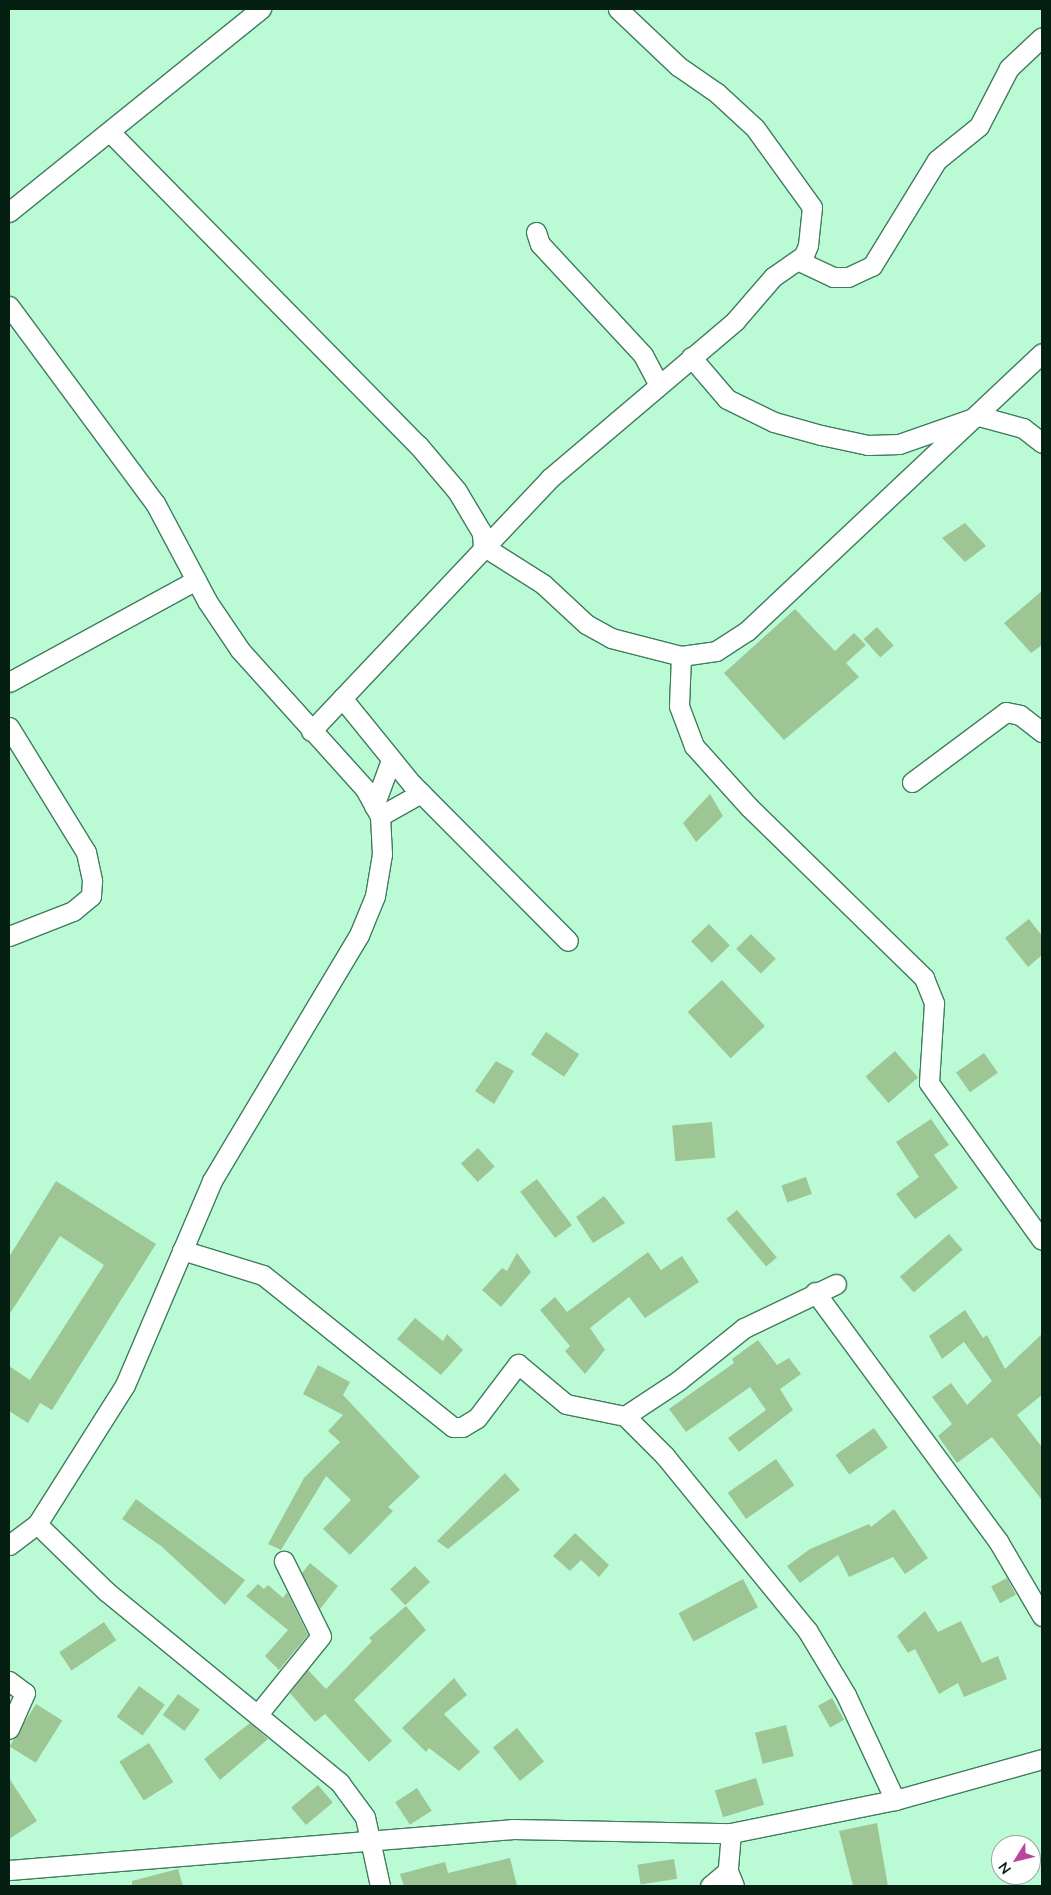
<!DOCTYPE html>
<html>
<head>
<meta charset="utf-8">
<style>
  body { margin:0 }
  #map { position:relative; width:1051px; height:1895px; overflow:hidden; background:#bafbd6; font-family:Mulish,sans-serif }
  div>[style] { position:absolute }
  .building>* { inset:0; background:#9ec694; transform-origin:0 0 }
  .roads { filter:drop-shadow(1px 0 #3f7d5d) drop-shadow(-1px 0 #3f7d5d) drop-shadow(0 1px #3f7d5d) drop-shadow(0 -1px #3f7d5d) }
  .minor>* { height:19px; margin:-9.5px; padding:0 9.5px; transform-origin:9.5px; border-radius:9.5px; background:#fff }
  span { translate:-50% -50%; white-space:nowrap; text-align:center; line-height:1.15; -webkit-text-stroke:5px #fff; paint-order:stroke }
  .frame { position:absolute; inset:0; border:10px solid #052013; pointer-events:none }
  .north { position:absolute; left:991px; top:1835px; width:50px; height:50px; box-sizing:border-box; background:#fff; border:1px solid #9ba6a1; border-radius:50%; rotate:234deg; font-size:14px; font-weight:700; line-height:20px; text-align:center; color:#052013 }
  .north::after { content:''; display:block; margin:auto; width:18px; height:22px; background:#ba459c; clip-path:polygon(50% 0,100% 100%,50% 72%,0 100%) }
</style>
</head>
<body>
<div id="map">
  <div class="building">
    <i style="clip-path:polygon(965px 523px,986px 546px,965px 562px,942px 538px)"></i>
    <i style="clip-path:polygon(1042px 591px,1042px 645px,1031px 653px,1004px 623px)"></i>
    <i style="clip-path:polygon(795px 609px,835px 651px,854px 633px,866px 645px,846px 663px,859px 677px,784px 740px,724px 673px)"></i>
    <i style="left:877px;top:627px;width:25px;height:18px;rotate:48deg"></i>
    <i style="clip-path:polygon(710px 794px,723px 816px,696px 842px,683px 823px)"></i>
    <i style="clip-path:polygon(1029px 919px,1042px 936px,1042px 955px,1028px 967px,1005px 938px)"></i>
    <i style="left:709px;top:924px;width:30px;height:25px;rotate:46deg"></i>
    <i style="left:751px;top:934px;width:35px;height:21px;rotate:45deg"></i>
    <i style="left:722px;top:980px;width:63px;height:47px;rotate:47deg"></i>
    <i style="left:546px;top:1032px;width:40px;height:27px;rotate:34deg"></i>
    <i style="left:895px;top:1051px;width:35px;height:39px;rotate:49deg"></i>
    <i style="left:984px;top:1053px;width:24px;height:34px;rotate:55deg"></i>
    <i style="clip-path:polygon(496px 1061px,514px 1071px,494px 1104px,475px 1091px)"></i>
    <i style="clip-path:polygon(931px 1119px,949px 1145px,934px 1155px,958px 1188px,915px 1219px,896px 1194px,919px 1177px,896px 1142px)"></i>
    <i style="left:712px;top:1122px;width:36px;height:40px;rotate:85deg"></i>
    <i style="left:478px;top:1148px;width:25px;height:23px;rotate:48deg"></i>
    <i style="left:806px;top:1177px;width:18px;height:26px;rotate:71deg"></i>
    <i style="left:537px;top:1179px;width:58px;height:21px;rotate:53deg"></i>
    <i style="clip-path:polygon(56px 1181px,156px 1244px,52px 1410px,40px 1403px,28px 1423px,9px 1411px,9px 1366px,30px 1380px,104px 1265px,60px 1236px,9px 1315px,9px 1257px)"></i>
    <i style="clip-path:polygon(604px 1196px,625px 1223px,593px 1243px,576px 1217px)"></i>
    <i style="left:737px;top:1210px;width:62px;height:14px;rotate:50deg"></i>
    <i style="left:949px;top:1234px;width:21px;height:65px;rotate:49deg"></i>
    <i style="clip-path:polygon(648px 1252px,661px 1270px,682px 1256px,699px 1282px,645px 1318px,629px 1297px,590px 1328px,605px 1350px,585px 1374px,565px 1351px,570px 1346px,540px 1310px,555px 1297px,567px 1312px)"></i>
    <i style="clip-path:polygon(517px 1253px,531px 1272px,501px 1307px,482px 1290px,502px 1268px,507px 1271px)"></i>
    <i style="clip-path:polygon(965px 1310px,983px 1338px,987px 1335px,1005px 1369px,1042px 1334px,1042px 1395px,1017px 1415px,1042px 1447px,1042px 1500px,992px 1437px,957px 1463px,938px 1436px,952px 1424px,932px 1397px,951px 1383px,967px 1405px,992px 1381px,964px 1342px,942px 1359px,929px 1336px)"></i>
    <i style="clip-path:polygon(415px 1318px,443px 1341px,447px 1334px,463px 1350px,441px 1375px,397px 1339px)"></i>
    <i style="clip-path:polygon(758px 1340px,777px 1365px,789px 1358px,801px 1374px,780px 1389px,793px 1410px,739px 1452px,728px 1438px,766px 1410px,750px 1387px,686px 1432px,669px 1409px,734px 1363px,732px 1359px)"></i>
    <i style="clip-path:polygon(318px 1365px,350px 1382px,343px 1395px,420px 1477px,388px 1507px,393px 1511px,350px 1555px,323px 1529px,351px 1500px,326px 1476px,281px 1550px,268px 1544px,304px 1478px,340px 1442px,328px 1431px,343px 1415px,303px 1394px)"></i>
    <i style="left:874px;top:1428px;width:24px;height:47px;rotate:55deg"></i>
    <i style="left:776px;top:1459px;width:32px;height:59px;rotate:55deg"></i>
    <i style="clip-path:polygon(505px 1473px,520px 1490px,448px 1549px,437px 1541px)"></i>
    <i style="clip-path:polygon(136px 1499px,245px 1580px,225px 1605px,161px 1546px,122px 1519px)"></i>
    <i style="clip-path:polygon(894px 1509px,928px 1558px,905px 1574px,893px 1557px,849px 1577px,838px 1555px,800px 1583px,787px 1566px,810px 1549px,869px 1524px,871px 1527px)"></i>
    <i style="clip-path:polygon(575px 1533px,609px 1565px,599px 1577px,581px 1560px,570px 1571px,553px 1556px)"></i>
    <i style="clip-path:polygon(310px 1563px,338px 1586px,320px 1609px,302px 1573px)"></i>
    <i style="left:415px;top:1566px;width:22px;height:34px;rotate:47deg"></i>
    <i style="left:1007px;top:1578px;width:19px;height:18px;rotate:62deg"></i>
    <i style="left:743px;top:1579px;width:32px;height:73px;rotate:62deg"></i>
    <i style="clip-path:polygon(258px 1584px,264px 1589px,268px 1585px,283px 1598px,287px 1592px,308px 1635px,279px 1670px,265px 1656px,288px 1630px,246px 1596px)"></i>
    <i style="clip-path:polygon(406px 1606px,426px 1630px,354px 1700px,392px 1741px,369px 1762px,325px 1714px,315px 1722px,290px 1693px,308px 1670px,326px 1689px,372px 1641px,369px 1638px)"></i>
    <i style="clip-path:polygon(925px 1611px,938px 1632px,961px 1621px,982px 1663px,998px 1656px,1007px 1679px,964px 1697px,958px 1683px,939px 1694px,915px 1649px,908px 1653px,897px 1636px)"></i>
    <i style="left:104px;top:1622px;width:22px;height:54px;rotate:56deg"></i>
    <i style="clip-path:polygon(454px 1678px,467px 1695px,444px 1714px,480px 1752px,459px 1771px,429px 1748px,426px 1752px,402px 1728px)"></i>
    <i style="left:139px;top:1686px;width:32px;height:38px;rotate:36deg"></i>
    <i style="left:178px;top:1694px;width:27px;height:26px;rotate:36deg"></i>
    <i style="left:832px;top:1698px;width:25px;height:16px;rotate:61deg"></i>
    <i style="left:36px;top:1704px;width:31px;height:50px;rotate:32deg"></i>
    <i style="clip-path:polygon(250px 1723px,268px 1739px,220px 1780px,204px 1759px)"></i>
    <i style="left:786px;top:1725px;width:32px;height:32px;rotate:76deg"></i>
    <i style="left:517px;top:1728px;width:43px;height:31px;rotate:51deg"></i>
    <i style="left:149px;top:1743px;width:46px;height:35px;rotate:58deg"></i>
    <i style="clip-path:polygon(9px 1778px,37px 1821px,9px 1839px)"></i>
    <i style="left:756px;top:1778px;width:28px;height:43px;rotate:73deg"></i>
    <i style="left:318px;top:1785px;width:23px;height:35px;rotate:50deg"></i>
    <i style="left:417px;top:1788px;width:27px;height:26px;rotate:57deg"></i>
    <i style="clip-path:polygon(877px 1823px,888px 1886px,853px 1886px,839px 1831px)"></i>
    <i style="clip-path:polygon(510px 1858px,517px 1886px,404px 1886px,400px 1874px,445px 1862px,448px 1873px)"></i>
    <i style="left:674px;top:1859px;width:20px;height:37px;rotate:81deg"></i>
    <i style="clip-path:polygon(178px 1869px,183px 1886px,132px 1886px,132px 1881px)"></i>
  </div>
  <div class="roads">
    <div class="minor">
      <i style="left:110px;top:132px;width:439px;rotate:45.5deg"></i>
      <i style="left:418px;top:445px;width:60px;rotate:49.7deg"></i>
      <i style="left:457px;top:491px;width:49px;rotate:59.2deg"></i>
      <i style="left:482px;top:533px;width:13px;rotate:86deg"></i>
      <i style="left:483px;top:546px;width:71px;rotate:32.3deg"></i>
      <i style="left:543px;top:584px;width:59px;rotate:42.9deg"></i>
      <i style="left:586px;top:624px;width:29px;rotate:29deg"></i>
      <i style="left:611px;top:638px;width:72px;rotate:14.4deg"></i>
      <i style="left:681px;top:656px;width:35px;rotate:-8deg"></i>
      <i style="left:716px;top:651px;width:37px;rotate:-33deg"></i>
      <i style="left:747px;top:631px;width:405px;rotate:-43.3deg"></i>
      <i style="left:9px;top:212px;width:324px;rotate:-38.9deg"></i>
      <i style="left:536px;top:232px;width:13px;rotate:72deg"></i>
      <i style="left:540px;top:244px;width:151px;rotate:47.1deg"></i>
      <i style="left:643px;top:355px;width:32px;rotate:62deg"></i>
      <i style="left:799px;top:261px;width:38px;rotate:25deg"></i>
      <i style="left:833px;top:277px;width:15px"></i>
      <i style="left:848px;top:277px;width:26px;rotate:-25deg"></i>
      <i style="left:872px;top:266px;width:124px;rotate:-58.5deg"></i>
      <i style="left:937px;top:160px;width:54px;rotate:-39deg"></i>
      <i style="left:979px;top:126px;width:65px;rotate:-62.7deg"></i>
      <i style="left:1009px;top:68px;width:45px;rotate:-43.2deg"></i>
      <i style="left:9px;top:306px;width:245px;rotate:53.5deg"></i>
      <i style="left:155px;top:503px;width:111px;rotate:62deg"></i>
      <i style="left:207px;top:601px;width:59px;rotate:56deg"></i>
      <i style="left:240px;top:650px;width:187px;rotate:48deg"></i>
      <i style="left:365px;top:789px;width:31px;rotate:61deg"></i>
      <i style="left:380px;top:816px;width:38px;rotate:87deg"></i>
      <i style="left:382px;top:854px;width:43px;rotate:99.5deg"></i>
      <i style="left:375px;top:896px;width:42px;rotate:112.3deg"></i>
      <i style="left:359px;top:935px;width:287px;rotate:120.9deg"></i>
      <i style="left:212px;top:1181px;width:222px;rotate:113.1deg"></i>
      <i style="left:125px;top:1385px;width:165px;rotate:122.3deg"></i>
      <i style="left:37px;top:1524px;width:35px;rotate:143deg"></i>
      <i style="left:691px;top:357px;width:55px;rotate:49.4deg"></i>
      <i style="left:727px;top:399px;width:52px;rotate:26.1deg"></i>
      <i style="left:774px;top:422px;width:49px;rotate:15.5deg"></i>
      <i style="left:821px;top:435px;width:48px;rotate:12deg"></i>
      <i style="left:868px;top:445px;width:31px;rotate:-2deg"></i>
      <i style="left:899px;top:444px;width:85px;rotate:-19.3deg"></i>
      <i style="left:979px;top:416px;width:46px;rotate:15.3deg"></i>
      <i style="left:1023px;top:428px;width:24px;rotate:38deg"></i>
      <i style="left:681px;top:656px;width:50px;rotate:92.3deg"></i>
      <i style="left:679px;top:706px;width:43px;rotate:69.4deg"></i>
      <i style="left:694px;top:746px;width:82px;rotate:48deg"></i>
      <i style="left:749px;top:807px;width:245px;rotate:44.3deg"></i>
      <i style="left:924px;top:978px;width:27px;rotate:68deg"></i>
      <i style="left:934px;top:1003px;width:80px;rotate:93.6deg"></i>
      <i style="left:929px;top:1083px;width:193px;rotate:54.3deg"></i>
      <i style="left:9px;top:682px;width:213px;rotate:-28.6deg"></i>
      <i style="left:342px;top:698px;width:111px;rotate:50.9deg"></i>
      <i style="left:412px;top:784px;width:221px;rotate:45.2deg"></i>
      <i style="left:9px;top:727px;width:147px;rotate:58.4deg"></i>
      <i style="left:86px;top:852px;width:30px;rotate:78deg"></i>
      <i style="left:92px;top:881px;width:15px;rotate:94deg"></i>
      <i style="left:91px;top:896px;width:23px;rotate:140deg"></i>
      <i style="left:73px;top:911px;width:69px;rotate:158.7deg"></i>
      <i style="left:311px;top:731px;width:348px;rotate:-46.6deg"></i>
      <i style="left:550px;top:478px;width:243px;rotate:-40.3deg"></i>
      <i style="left:735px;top:321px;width:58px;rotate:-49.2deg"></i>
      <i style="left:773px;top:277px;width:38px;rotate:-35deg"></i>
      <i style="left:804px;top:255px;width:11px;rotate:-68deg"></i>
      <i style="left:808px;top:245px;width:38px;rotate:-84deg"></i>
      <i style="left:812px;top:207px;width:97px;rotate:-125.8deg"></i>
      <i style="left:755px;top:128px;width:52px;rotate:-137.4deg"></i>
      <i style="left:717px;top:93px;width:47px;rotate:-145.3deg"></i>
      <i style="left:678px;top:66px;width:83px;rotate:-136.5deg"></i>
      <i style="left:912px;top:782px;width:117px;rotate:-36.7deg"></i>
      <i style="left:1006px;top:712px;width:14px;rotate:12deg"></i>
      <i style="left:1020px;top:715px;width:28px;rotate:38deg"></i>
      <i style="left:374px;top:806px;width:49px;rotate:-69.7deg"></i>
      <i style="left:380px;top:816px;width:47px;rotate:-29.3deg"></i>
      <i style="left:182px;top:1250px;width:85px;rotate:17.2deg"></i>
      <i style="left:263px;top:1275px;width:243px;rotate:38.7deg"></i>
      <i style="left:453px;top:1427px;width:9px"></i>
      <i style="left:462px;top:1427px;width:17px;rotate:-31deg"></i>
      <i style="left:477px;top:1418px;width:68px;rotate:-52.8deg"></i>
      <i style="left:518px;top:1364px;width:62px;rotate:39.8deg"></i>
      <i style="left:566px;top:1404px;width:60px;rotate:11.5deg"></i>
      <i style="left:625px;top:1416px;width:57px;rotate:45deg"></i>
      <i style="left:665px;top:1456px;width:225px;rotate:50.8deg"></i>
      <i style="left:807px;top:1630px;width:76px;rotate:59deg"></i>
      <i style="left:846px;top:1695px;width:116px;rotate:65deg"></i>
      <i style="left:815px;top:1292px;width:309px;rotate:53.7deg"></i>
      <i style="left:998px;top:1541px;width:87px;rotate:59.6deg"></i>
      <i style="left:625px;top:1416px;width:64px;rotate:-33.4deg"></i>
      <i style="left:678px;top:1381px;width:85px;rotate:-38.8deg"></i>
      <i style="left:744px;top:1328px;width:102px;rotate:-25.6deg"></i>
      <i style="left:37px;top:1524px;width:98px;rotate:44.2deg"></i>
      <i style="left:107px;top:1592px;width:301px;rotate:39.3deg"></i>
      <i style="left:340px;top:1783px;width:42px;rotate:53.7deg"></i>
      <i style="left:365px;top:1817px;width:71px;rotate:77.7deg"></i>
      <i style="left:9px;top:1681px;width:20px;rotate:37deg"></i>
      <i style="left:25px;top:1693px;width:39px;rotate:114deg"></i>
      <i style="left:258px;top:1714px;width:100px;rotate:-51.1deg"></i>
      <i style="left:321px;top:1636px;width:84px;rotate:-116.3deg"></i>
      <i style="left:731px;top:1833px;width:38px;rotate:95deg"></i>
      <i style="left:728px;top:1871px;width:16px;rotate:68deg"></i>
      <i style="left:9px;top:1870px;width:506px;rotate:-4.65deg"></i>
      <i style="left:513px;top:1829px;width:218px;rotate:1.1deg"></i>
      <i style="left:731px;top:1833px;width:167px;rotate:-11.4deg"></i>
      <i style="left:895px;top:1800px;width:153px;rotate:-15.6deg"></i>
      <i style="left:710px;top:1886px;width:23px;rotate:-40deg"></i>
    </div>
  </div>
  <div class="frame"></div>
  <div class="north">N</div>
</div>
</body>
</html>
